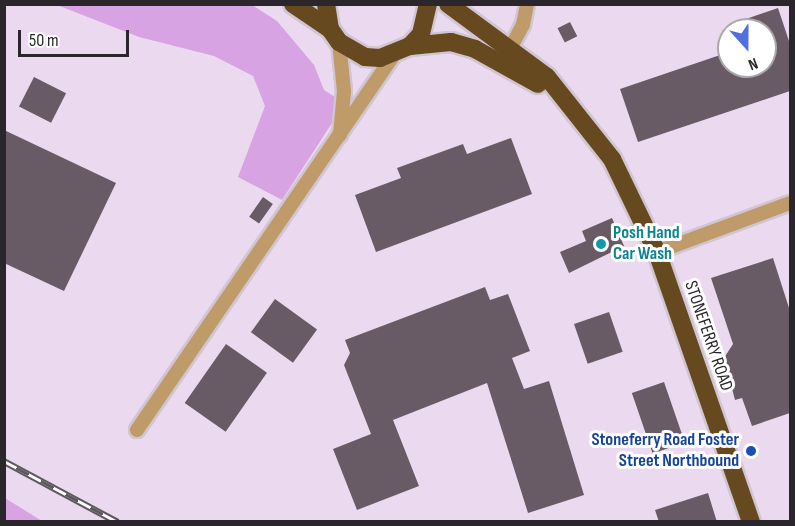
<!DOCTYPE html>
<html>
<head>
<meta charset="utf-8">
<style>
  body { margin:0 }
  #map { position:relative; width:795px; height:526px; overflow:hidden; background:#f4e8f6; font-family:"Sofia Sans Condensed",sans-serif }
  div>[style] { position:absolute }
  .built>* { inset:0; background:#ebdaef }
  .green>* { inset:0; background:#d8a3e3 }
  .building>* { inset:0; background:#695b65; transform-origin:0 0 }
  .roads { filter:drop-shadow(2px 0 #d0c5d1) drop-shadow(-2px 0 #d0c5d1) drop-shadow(0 2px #d0c5d1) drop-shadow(0 -2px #d0c5d1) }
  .street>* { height:14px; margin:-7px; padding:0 7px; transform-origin:7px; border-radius:7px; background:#c09b6a }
  .highway>* { height:18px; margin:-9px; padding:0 9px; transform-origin:9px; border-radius:9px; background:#66491f }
  .rail>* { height:7px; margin-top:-3.5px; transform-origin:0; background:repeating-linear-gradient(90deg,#fff 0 14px,#5d575e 0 28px); box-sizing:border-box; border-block:2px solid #5d575e }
  .dots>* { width:16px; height:16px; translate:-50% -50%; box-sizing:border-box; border:3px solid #fff; border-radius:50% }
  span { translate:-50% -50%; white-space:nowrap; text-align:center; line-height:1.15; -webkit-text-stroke:6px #fff; paint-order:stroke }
  .culture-label { font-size:18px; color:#0d838f; font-weight:700 }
  .left { translate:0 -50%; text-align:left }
  .street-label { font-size:18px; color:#2a262b }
  .transit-label { font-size:18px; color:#164399; font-weight:700 }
  .right { translate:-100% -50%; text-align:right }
  .frame { position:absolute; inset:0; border:6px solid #2a262b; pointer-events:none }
  .north { position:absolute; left:717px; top:18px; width:60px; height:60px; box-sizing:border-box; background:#fff; border:2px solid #aaa8aa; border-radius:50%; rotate:159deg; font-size:16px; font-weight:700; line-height:24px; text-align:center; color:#2a262b }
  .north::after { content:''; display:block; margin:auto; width:21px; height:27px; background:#506fe4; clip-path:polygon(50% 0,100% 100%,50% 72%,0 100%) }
  .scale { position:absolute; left:18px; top:30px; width:111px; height:27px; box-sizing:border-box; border:3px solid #2a262b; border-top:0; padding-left:8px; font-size:18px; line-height:21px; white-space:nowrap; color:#2a262b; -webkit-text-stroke:4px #fff; paint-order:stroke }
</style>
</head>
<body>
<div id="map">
  <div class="built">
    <i style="clip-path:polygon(evenodd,4px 5px,790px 5px,790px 521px,42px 522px,5px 498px,4px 5px,729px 30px,765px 30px,765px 66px,729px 66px,729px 30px)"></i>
  </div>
  <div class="green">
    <i style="clip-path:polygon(57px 5px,252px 5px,277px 21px,314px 65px,324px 90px,335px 97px,334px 120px,282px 200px,238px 177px,265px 106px,253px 76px,214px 56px,139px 37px)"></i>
    <i style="clip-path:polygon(5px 498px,42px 521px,5px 521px)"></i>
  </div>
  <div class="building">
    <i style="clip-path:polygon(778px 8px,790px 44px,790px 91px,638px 142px,620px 89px,729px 52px,729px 66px,765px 66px,765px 30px,743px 30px,740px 21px)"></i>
    <i style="left:570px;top:22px;width:16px;height:14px;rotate:63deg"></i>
    <i style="left:34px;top:77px;width:36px;height:33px;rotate:27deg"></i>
    <i style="clip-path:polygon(4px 130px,116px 183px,64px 291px,4px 263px)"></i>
    <i style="clip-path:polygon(511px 138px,532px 194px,376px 252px,355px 195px,401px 178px,397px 168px,463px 144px,467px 154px)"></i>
    <i style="left:263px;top:197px;width:12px;height:24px;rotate:35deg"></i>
    <i style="clip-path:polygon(612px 218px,624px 246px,569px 273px,560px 252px,586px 241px,582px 231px)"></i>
    <i style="clip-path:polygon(773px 258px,790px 311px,790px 413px,752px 426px,742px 398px,735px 400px,724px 358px,733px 344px,711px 278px)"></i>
    <i style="clip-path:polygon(485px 287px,490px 300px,508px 294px,530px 351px,512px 358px,524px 389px,549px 381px,584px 495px,528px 513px,487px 383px,393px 420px,419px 486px,357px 510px,333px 449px,371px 434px,344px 365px,350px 353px,345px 340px)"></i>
    <i style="left:275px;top:299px;width:52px;height:41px;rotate:36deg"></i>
    <i style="left:609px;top:312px;width:42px;height:37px;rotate:71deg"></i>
    <i style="left:226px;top:344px;width:50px;height:72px;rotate:35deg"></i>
    <i style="left:664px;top:382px;width:64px;height:34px;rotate:71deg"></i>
    <i style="clip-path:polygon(708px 493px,717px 522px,659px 522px,655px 510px)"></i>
  </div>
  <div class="roads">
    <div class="street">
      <i style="left:339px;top:42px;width:49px;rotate:84.2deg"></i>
      <i style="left:344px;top:91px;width:44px;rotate:95.2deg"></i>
      <i style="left:510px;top:49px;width:27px;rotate:-62deg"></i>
      <i style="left:523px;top:25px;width:21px;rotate:-79deg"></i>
      <i style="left:657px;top:252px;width:142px;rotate:-20.2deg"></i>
      <i style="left:137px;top:430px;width:455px;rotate:-55.6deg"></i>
    </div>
    <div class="highway">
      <i style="left:293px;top:4px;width:45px;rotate:34deg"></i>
      <i style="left:326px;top:4px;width:25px;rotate:81deg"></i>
      <i style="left:330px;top:29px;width:16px;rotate:55deg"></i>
      <i style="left:339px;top:42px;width:30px;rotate:30deg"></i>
      <i style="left:365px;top:57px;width:15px;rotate:4deg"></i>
      <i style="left:380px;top:58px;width:32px;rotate:-22deg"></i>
      <i style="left:410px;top:46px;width:16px;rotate:-47deg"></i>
      <i style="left:421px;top:34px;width:31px;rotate:-77deg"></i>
      <i style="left:448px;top:4px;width:123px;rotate:36.4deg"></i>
      <i style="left:547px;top:77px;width:105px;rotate:51.6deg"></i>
      <i style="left:612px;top:159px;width:103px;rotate:64.2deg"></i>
      <i style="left:657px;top:252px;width:286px;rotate:70.8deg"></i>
      <i style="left:410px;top:46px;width:41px;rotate:-5.6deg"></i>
      <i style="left:451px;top:42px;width:25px;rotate:16deg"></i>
      <i style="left:475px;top:49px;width:72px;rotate:29.1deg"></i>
    </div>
  </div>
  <div class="rail">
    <i style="left:4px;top:461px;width:129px;rotate:28.2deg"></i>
  </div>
  <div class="dots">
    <i style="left:601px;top:244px;background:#0f9aa8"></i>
    <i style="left:751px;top:451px;background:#1a4fb4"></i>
  </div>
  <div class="culture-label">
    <span class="left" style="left:613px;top:244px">Posh Hand<br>Car Wash</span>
  </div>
  <div class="street-label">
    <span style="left:708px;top:336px;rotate:71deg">STONEFERRY ROAD</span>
  </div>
  <div class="transit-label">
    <span class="right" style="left:739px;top:451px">Stoneferry Road Foster<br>Street Northbound</span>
  </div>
  <div class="frame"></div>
  <div class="north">N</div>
  <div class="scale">50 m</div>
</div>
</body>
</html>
